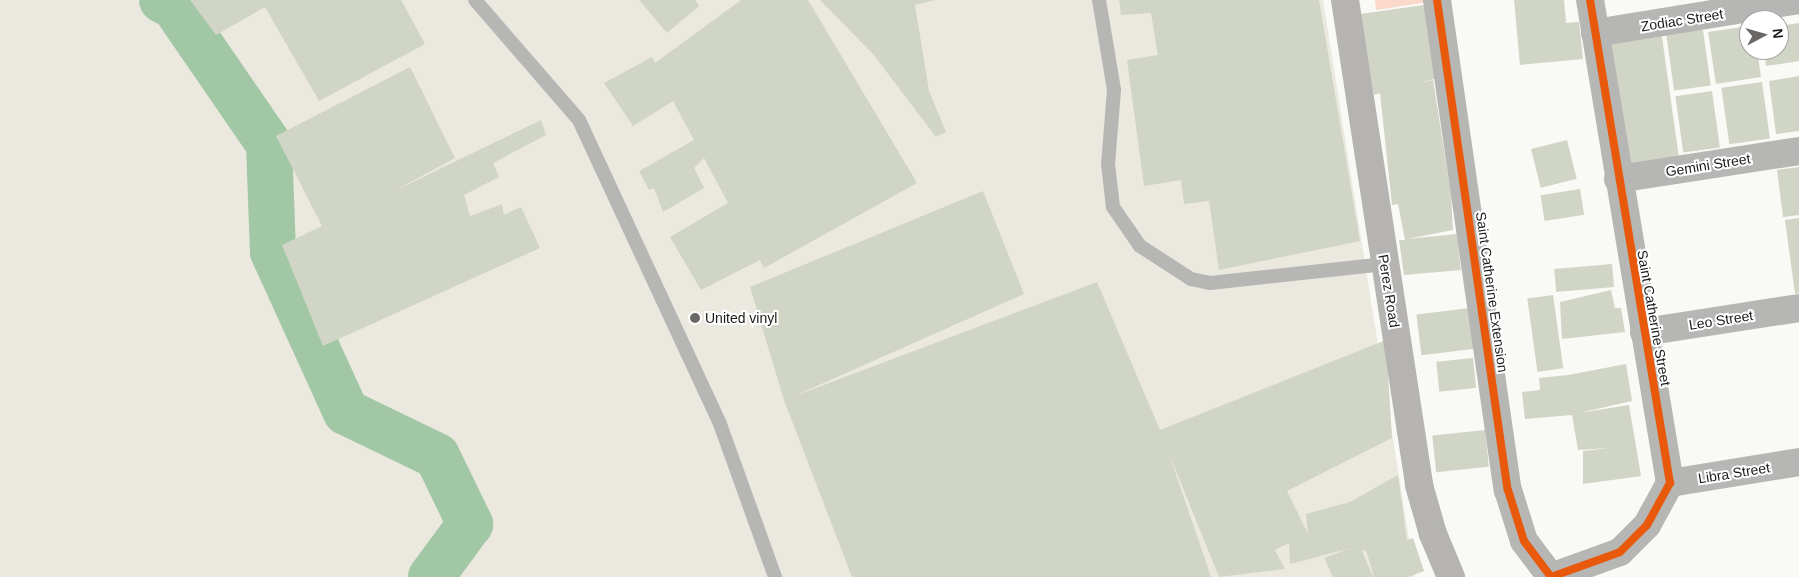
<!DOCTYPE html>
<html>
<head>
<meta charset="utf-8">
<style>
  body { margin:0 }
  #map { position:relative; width:1799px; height:577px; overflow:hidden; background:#f9f9f5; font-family:Helvetica,sans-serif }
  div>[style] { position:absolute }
  .built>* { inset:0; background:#eae8df }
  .green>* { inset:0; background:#fad8ca }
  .river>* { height:46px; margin:-23px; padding:0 23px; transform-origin:23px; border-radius:23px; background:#a1c7a5 }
  .building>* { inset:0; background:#d1d5c6; transform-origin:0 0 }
  .lane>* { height:14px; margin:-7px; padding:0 7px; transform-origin:7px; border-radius:7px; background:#b6b6b4 }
  .street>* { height:28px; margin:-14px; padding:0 14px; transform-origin:14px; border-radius:14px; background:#b6b6b4 }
  .secondary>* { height:28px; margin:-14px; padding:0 14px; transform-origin:14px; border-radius:14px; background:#b5b4b3 }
  .cycleway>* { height:8px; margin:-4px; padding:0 4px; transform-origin:4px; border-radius:4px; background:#e8590c }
  .dots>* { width:14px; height:14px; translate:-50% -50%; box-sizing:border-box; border:2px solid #fff; border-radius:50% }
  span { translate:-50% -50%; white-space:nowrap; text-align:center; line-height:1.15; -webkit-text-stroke:4px #fff; paint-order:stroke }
  .street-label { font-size:14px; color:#1b1a18 }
  .poi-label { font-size:14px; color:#1b1a18 }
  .left { translate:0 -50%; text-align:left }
  .north { position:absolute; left:1739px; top:10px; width:50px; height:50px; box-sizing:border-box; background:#fff; border:1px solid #a4a3a3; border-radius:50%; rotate:84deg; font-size:14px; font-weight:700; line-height:20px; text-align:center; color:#1b1a18 }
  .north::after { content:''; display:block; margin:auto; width:18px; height:22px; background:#696865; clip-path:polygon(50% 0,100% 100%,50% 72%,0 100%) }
</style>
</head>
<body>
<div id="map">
  <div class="built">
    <i style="clip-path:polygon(0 0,136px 0,164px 14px,253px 150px,254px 242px,326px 422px,430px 465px,448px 539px,420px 577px,0 577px)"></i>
    <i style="clip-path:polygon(181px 0,1323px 0,1415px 577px,446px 577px,487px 530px,455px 453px,353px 408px,323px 346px,282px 245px,276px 128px,210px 43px)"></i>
  </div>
  <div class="green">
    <i style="clip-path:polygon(1375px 0,1429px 0,1429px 2px,1376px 10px)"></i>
  </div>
  <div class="river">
    <i style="left:162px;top:0;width:13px;rotate:27deg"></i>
    <i style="left:174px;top:6px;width:168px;rotate:55.5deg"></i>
    <i style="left:269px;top:144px;width:108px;rotate:87.9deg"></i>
    <i style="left:273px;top:252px;width:176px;rotate:65.5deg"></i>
    <i style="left:346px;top:412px;width:101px;rotate:25.8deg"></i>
    <i style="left:437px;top:456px;width:76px;rotate:64.1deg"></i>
    <i style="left:470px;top:524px;width:66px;rotate:126.3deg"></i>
  </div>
  <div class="building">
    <i style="clip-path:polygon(190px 0,401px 0,425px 44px,319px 101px,265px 7px,216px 35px)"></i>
    <i style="clip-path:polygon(639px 0,695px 0,699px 6px,667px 33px)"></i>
    <i style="clip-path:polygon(741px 0,808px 0,917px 183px,764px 268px,760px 260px,701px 290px,670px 237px,728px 203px,704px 158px,694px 168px,704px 188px,663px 212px,654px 188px,649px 190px,639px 171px,694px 140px,673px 101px,633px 126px,604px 83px,652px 57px,655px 63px)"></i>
    <i style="clip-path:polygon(820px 0,935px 0,915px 5px,929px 91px,946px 132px,936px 137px,873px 54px)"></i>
    <i style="clip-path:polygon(1119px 0,1319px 0,1360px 241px,1219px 270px,1209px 201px,1184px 204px,1181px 180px,1144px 186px,1127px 60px,1158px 55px,1151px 13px,1121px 15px)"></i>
    <i style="clip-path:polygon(1514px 0,1564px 0,1566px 23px,1579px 22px,1583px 59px,1520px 65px)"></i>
    <i style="clip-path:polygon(1424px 5px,1438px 78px,1418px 83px,1433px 80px,1451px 194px,1453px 230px,1407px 239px,1457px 234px,1461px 270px,1404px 275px,1399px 240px,1405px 240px,1398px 204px,1392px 205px,1380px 93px,1374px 95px,1360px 14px)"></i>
    <i style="left:1702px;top:23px;width:63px;height:37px;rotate:82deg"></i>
    <i style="clip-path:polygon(1799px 23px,1799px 61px,1766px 66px,1764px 50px,1779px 50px,1779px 26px)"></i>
    <i style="clip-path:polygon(1749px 26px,1749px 50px,1757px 50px,1761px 77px,1716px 84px,1708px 32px)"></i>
    <i style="left:1661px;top:30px;width:128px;height:54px;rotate:82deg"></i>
    <i style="clip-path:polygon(410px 67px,455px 158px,394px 191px,541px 120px,546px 135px,493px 163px,499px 177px,464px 195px,470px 216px,502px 204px,504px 215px,521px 207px,540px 248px,323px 346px,282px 245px,322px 226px,276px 136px)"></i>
    <i style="clip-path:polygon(1799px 76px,1799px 131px,1776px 134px,1769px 81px)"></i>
    <i style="left:1762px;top:82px;width:57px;height:41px;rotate:82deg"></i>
    <i style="left:1712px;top:91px;width:57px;height:37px;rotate:82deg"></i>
    <i style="left:1567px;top:140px;width:40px;height:37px;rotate:76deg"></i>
    <i style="clip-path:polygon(1799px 167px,1799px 215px,1783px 217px,1777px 170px)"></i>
    <i style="left:1580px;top:189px;width:26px;height:40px;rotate:81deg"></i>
    <i style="clip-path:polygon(983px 191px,1024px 294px,792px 397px,1097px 282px,1160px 430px,1386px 340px,1392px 438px,1287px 491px,1308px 534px,1306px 514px,1350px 502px,1398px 475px,1407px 540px,1413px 538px,1424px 571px,1408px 577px,1374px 577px,1366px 550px,1362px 551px,1373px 577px,1333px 577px,1324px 558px,1351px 548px,1290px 564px,1289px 543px,1275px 550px,1285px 569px,1219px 577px,1168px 451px,1211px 577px,852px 577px,784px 400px,750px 287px)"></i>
    <i style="clip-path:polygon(1799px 218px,1799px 293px,1795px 294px,1785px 220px)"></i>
    <i style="left:1612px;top:264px;width:23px;height:58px;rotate:85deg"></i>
    <i style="clip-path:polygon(1611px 290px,1615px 308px,1621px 308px,1625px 332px,1562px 339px,1560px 302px)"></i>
    <i style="left:1553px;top:295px;width:74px;height:26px;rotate:82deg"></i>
    <i style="left:1470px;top:308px;width:41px;height:54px;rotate:83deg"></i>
    <i style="left:1473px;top:358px;width:30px;height:37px;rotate:84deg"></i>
    <i style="clip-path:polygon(1626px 364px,1632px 401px,1579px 413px,1629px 405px,1641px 476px,1583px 484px,1583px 451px,1608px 448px,1578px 450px,1572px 415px,1525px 419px,1522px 392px,1540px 390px,1539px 378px,1568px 375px)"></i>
    <i style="left:1485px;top:430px;width:37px;height:53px;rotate:84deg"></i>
  </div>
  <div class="lane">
    <i style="left:475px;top:0;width:159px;rotate:49.1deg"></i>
    <i style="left:579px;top:120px;width:335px;rotate:65.1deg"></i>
    <i style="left:720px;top:424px;width:163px;rotate:70.2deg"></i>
    <i style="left:1099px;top:0;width:91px;rotate:80.5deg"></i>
    <i style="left:1114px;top:90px;width:74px;rotate:94.6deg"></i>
    <i style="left:1108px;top:164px;width:43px;rotate:83.4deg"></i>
    <i style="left:1113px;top:207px;width:47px;rotate:55.3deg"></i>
    <i style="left:1140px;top:246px;width:61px;rotate:32.9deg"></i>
    <i style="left:1191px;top:279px;width:19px;rotate:12deg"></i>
    <i style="left:1210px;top:283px;width:176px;rotate:-6.2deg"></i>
  </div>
  <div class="street">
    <i style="left:1437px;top:0;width:495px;rotate:81.8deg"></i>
    <i style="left:1508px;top:490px;width:53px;rotate:72.6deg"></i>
    <i style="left:1524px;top:541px;width:45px;rotate:53.1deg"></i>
    <i style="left:1595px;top:33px;width:207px;rotate:-9.2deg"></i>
    <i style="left:1618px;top:179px;width:183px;rotate:-8.8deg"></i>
    <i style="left:1644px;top:332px;width:157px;rotate:-8.8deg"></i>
    <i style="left:1670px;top:483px;width:131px;rotate:-9.2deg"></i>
    <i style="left:1551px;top:577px;width:73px;rotate:-19.9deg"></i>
    <i style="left:1620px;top:552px;width:38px;rotate:-45deg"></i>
    <i style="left:1647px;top:525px;width:48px;rotate:-61.3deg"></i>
    <i style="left:1670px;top:483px;width:490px;rotate:-99.4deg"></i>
  </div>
  <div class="secondary">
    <i style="left:1345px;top:0;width:491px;rotate:81.3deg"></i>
    <i style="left:1419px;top:485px;width:51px;rotate:74.1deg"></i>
    <i style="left:1433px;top:534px;width:47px;rotate:67.3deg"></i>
  </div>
  <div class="cycleway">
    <i style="left:1437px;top:0;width:495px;rotate:81.8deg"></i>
    <i style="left:1508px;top:490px;width:53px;rotate:72.6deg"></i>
    <i style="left:1524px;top:541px;width:45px;rotate:53.1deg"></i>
    <i style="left:1551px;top:577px;width:73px;rotate:-19.9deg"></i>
    <i style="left:1620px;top:552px;width:38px;rotate:-45deg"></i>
    <i style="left:1647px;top:525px;width:48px;rotate:-61.3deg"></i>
    <i style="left:1670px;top:483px;width:490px;rotate:-99.4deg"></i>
  </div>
  <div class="dots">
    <i style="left:695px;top:318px;background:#696865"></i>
  </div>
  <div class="street-label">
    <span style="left:1682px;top:20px;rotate:-9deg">Zodiac Street</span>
    <span style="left:1708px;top:165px;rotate:-9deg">Gemini Street</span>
    <span style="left:1389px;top:291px;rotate:81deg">Perez Road</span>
    <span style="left:1492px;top:292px;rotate:82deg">Saint Catherine Extension</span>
    <span style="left:1654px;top:318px;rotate:80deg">Saint Catherine Street</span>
    <span style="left:1721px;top:320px;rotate:-9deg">Leo Street</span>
    <span style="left:1734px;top:473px;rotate:-9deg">Libra Street</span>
  </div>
  <div class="poi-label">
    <span class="left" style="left:705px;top:318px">United vinyl</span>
  </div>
  <div class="north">N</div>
</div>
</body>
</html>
